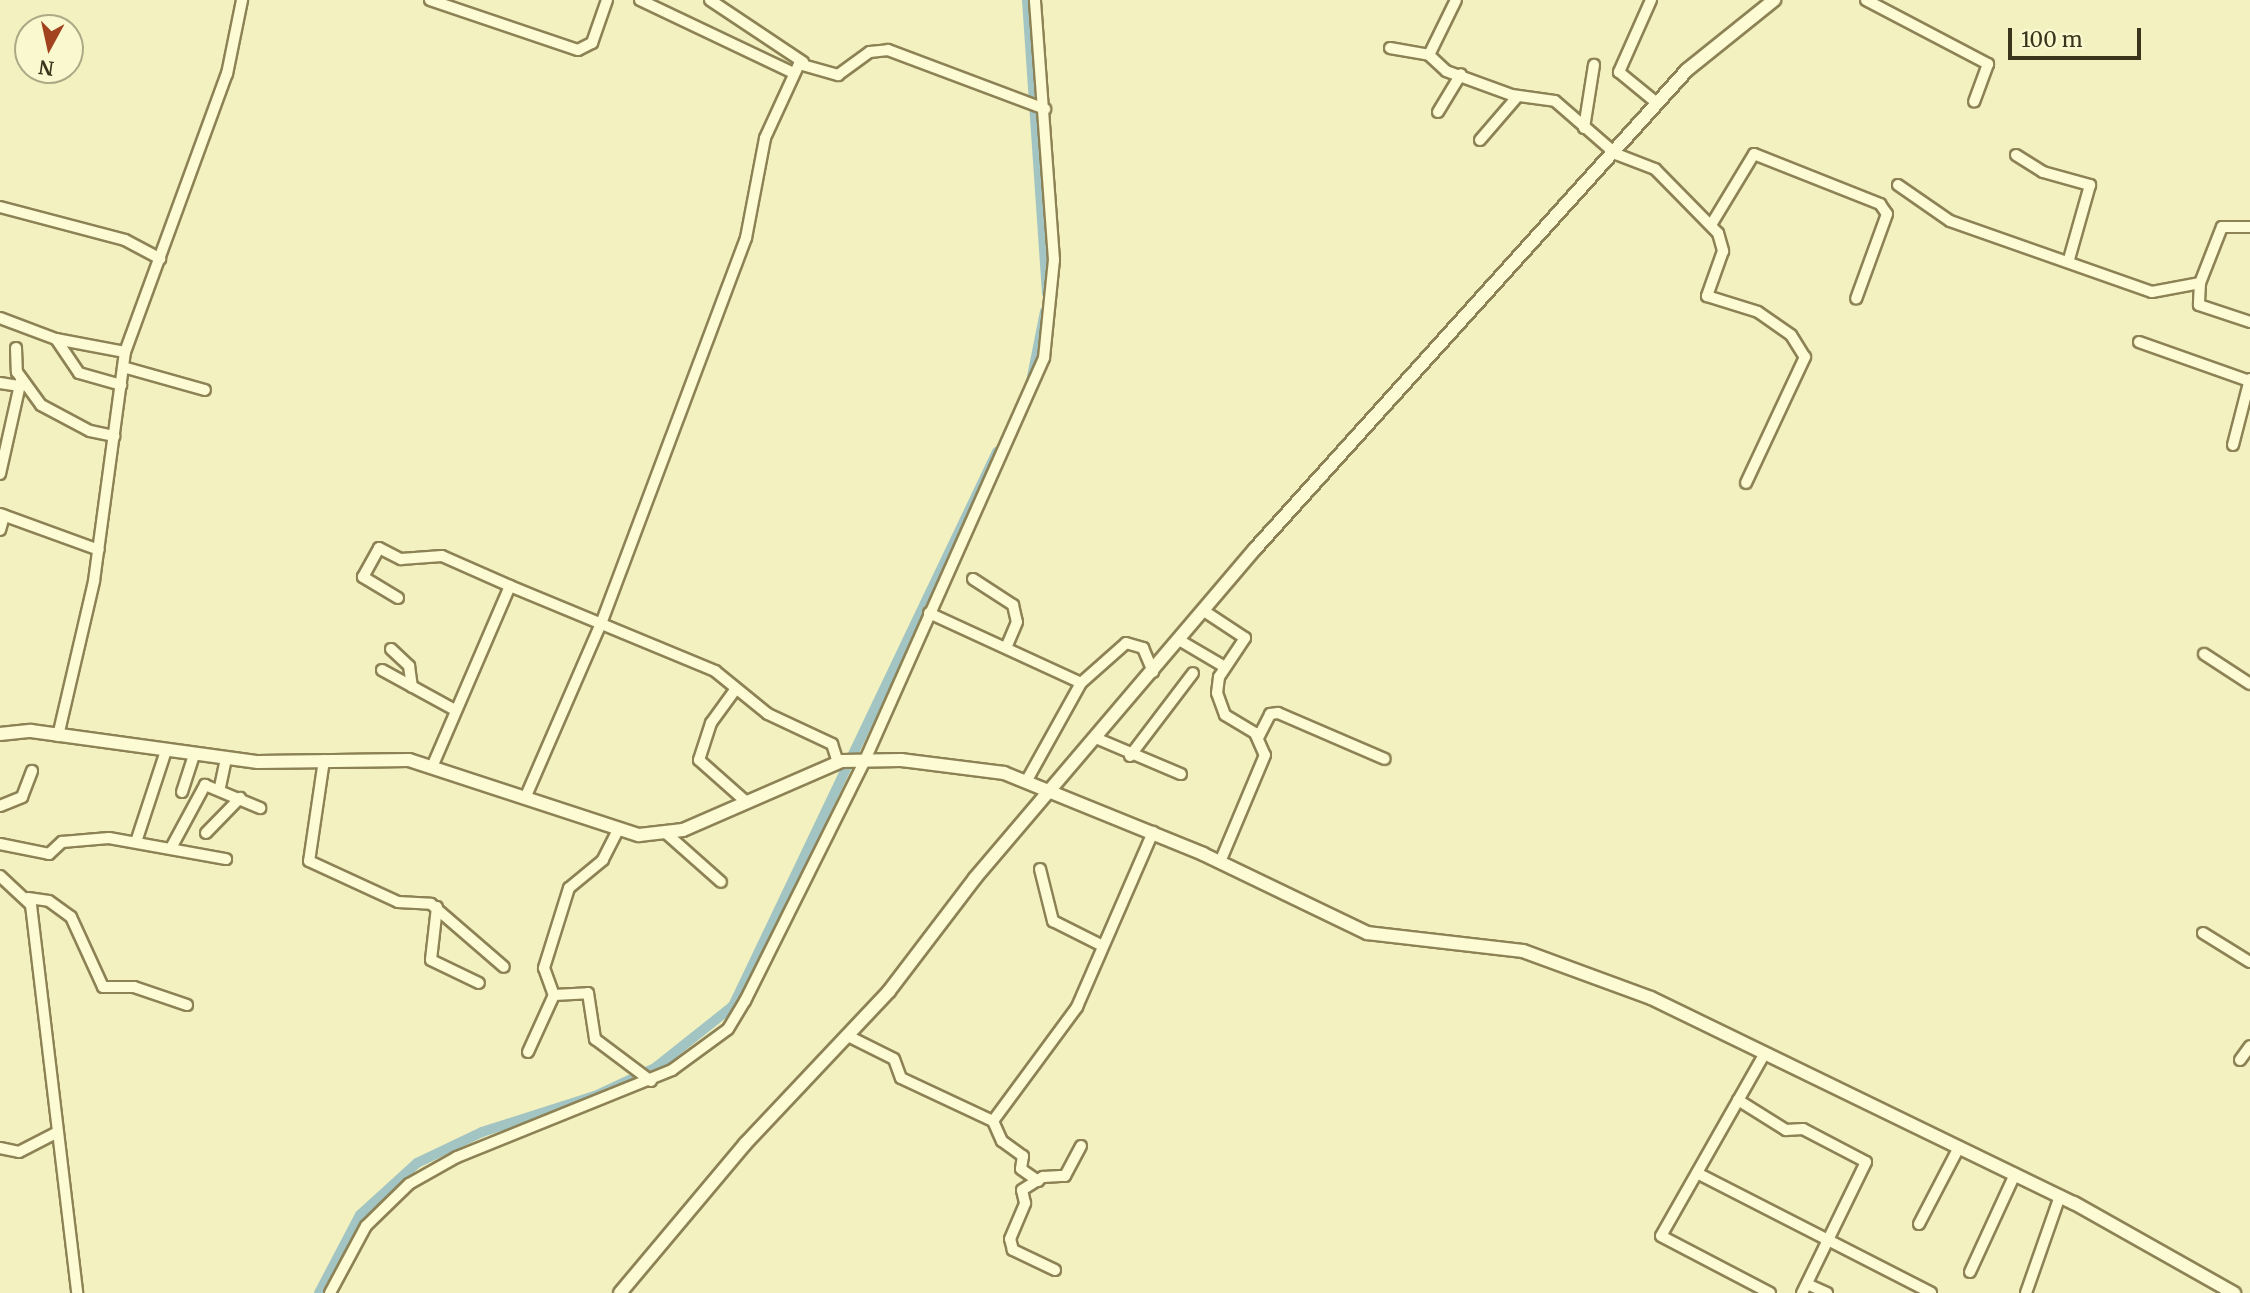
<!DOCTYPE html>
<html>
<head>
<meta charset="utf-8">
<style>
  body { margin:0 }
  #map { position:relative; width:2250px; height:1293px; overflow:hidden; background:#f2f1bf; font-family:Merriweather,serif }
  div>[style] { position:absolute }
  .canal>* { height:10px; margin:-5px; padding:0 5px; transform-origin:5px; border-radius:5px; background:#a2c4c3 }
  .roads { filter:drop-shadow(2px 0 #8d8255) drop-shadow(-2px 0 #8d8255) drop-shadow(0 2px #8d8255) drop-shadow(0 -2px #8d8255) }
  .minor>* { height:10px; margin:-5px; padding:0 5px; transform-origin:5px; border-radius:5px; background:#fcfbd3 }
  .tertiary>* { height:12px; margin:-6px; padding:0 6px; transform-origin:6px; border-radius:6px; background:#fcfbd3 }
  span { translate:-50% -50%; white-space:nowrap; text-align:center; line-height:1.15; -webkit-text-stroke:5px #f9f8cf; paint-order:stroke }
  .north { position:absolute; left:14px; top:14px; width:70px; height:70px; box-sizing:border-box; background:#f9f8cf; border:2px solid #ada987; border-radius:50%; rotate:188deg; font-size:19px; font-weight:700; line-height:28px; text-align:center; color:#3b331b }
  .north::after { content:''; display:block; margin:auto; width:24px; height:32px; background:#a2421f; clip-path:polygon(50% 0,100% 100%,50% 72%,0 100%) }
  .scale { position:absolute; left:2008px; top:28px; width:133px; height:32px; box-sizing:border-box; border:4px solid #3b331b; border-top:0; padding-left:9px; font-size:21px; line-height:24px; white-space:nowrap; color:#3b331b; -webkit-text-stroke:5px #f9f8cf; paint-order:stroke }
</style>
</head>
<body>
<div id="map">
  <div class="canal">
    <i style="left:1027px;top:0;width:294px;rotate:86.1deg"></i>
    <i style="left:1031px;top:382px;width:72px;rotate:-78.8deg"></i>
    <i style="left:319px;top:1293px;width:88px;rotate:-62.3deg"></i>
    <i style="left:360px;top:1215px;width:77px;rotate:-42.4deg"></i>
    <i style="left:417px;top:1163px;width:72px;rotate:-25.5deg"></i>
    <i style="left:482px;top:1132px;width:119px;rotate:-17.7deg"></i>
    <i style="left:595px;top:1096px;width:66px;rotate:-25deg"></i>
    <i style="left:655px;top:1068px;width:100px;rotate:-38.5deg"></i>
    <i style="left:733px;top:1006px;width:614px;rotate:-64.52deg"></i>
  </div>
  <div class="roads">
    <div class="minor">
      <i style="left:430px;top:0;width:156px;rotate:18.7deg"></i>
      <i style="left:578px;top:50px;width:16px;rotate:-27deg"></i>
      <i style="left:592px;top:43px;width:46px;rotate:-70.8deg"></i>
      <i style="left:640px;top:0;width:170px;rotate:25.4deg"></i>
      <i style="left:710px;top:0;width:112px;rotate:33.7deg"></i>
      <i style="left:1651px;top:0;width:79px;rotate:114deg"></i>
      <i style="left:1619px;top:72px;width:50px;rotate:39.4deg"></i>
      <i style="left:1866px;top:0;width:138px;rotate:27.7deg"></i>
      <i style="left:1988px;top:64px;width:40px;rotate:110.2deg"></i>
      <i style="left:1390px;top:48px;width:40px;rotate:10deg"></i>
      <i style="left:1429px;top:55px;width:23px;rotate:43deg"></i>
      <i style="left:1446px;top:71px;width:70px;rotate:20deg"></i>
      <i style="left:1512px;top:95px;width:43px;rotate:7.9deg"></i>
      <i style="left:1555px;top:101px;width:81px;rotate:41deg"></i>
      <i style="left:1616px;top:154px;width:42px;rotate:21deg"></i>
      <i style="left:1655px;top:169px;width:90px;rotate:45.5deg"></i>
      <i style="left:1718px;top:233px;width:19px;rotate:74deg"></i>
      <i style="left:1723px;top:251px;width:48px;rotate:109.6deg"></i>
      <i style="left:1707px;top:296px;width:53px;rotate:17.4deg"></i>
      <i style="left:1758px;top:312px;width:40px;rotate:34.9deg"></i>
      <i style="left:1791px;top:335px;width:26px;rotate:58deg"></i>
      <i style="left:1805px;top:357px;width:139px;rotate:115.1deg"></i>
      <i style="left:1429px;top:55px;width:61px;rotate:-63.9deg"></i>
      <i style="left:1438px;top:112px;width:44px;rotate:-58.8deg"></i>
      <i style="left:1584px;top:128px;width:64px;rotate:-81deg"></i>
      <i style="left:1480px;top:140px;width:58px;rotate:-49.2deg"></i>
      <i style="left:2016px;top:155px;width:32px;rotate:32deg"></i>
      <i style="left:2043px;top:172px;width:49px;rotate:15.5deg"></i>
      <i style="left:2090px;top:185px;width:77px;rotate:105.8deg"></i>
      <i style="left:1898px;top:185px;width:63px;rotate:34.7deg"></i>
      <i style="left:1950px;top:221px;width:214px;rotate:19.4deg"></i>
      <i style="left:2152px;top:292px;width:49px;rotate:-10.6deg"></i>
      <i style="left:2200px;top:283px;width:60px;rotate:-68.6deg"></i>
      <i style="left:2222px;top:227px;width:28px"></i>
      <i style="left:0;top:207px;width:129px;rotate:14.8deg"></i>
      <i style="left:125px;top:240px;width:40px;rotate:28deg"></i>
      <i style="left:1711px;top:225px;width:83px;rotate:-58.8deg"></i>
      <i style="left:1754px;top:154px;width:136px;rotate:21.6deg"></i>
      <i style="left:1880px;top:204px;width:12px;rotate:55deg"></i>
      <i style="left:1887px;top:214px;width:90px;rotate:110deg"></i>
      <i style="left:2200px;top:283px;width:22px;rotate:93deg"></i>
      <i style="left:2199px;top:305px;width:54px;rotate:18.4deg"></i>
      <i style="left:0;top:318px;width:60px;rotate:20.6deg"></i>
      <i style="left:56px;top:339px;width:70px;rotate:10.7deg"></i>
      <i style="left:56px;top:339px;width:41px;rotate:55.9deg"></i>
      <i style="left:79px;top:373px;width:44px;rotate:15.9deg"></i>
      <i style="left:2139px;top:342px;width:117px;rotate:19.5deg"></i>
      <i style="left:16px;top:348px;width:24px;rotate:88deg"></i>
      <i style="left:17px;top:372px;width:41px;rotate:54deg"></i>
      <i style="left:41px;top:405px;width:55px;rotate:28deg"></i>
      <i style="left:90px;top:431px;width:25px;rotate:12deg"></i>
      <i style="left:123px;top:367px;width:85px;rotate:15.7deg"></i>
      <i style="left:0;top:383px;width:20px;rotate:9deg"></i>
      <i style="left:2233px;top:445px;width:68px;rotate:-75.6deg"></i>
      <i style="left:0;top:474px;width:96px;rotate:-77.4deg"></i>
      <i style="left:0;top:514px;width:105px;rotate:20deg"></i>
      <i style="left:0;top:530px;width:15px;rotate:-74deg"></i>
      <i style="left:973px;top:579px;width:48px;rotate:33deg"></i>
      <i style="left:1013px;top:605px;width:17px;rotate:77deg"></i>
      <i style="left:1017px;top:622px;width:25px;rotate:113deg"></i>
      <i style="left:510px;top:586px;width:222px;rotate:22.5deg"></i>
      <i style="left:715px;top:671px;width:68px;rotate:39.1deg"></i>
      <i style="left:768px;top:714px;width:71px;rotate:25.1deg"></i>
      <i style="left:832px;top:744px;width:20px;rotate:72deg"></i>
      <i style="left:398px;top:598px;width:41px;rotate:-149deg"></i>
      <i style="left:363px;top:577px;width:33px;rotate:-61deg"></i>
      <i style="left:379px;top:548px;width:25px;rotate:27deg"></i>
      <i style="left:401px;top:559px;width:41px;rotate:-4.2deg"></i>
      <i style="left:442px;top:556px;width:74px;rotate:23.8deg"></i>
      <i style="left:510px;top:586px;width:195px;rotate:113.3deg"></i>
      <i style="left:1204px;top:611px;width:49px;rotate:33.4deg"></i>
      <i style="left:1245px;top:638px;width:47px;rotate:123.7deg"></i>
      <i style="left:1219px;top:677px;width:16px;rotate:97deg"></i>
      <i style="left:1217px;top:693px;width:23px;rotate:70deg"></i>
      <i style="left:1225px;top:715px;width:35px;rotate:31deg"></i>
      <i style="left:1255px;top:733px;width:24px;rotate:66deg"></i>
      <i style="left:1265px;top:755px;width:116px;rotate:112.8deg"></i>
      <i style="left:929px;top:613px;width:167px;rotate:24.7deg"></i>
      <i style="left:1081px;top:683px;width:111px;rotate:119.1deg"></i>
      <i style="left:1179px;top:640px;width:53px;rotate:30.4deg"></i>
      <i style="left:391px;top:649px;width:25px;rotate:43deg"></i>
      <i style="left:409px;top:666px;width:21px;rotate:82deg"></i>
      <i style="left:2204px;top:654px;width:55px;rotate:33.1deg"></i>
      <i style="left:382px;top:670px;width:83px;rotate:28.7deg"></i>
      <i style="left:1081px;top:683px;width:60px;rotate:-41.6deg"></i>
      <i style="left:1126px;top:643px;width:18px;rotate:16deg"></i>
      <i style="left:1143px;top:648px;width:26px;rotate:67deg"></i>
      <i style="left:735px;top:690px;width:41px;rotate:126deg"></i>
      <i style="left:711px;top:723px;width:39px;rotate:108deg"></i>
      <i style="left:699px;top:760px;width:60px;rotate:41.6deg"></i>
      <i style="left:58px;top:736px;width:159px;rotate:-76.9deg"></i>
      <i style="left:94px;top:581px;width:231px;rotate:-82.3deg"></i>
      <i style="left:125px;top:352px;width:296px;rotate:-69.9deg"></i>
      <i style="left:227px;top:74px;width:76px;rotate:-78.5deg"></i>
      <i style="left:1258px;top:738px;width:27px;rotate:-63deg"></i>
      <i style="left:1270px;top:714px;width:8px;rotate:-7deg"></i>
      <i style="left:1278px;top:713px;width:116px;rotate:23.3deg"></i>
      <i style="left:1098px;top:739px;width:90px;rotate:22.9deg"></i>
      <i style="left:1130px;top:756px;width:104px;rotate:-52.8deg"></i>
      <i style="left:324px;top:760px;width:102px;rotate:98.4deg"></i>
      <i style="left:309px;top:861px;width:98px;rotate:24.7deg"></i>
      <i style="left:398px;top:902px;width:33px;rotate:3deg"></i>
      <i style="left:431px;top:904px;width:96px;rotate:40.8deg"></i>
      <i style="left:220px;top:787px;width:30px;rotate:-78deg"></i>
      <i style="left:182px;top:792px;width:39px;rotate:-72deg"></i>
      <i style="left:526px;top:796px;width:191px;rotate:-66.5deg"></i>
      <i style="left:602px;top:621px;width:409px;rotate:-69.4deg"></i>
      <i style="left:746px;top:238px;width:102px;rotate:-79.2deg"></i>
      <i style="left:765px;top:138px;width:81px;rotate:-65.3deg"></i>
      <i style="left:799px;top:64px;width:41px;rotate:15.8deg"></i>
      <i style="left:838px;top:75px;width:39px;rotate:-36deg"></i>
      <i style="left:870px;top:52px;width:18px;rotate:-6deg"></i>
      <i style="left:888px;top:50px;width:168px;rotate:20.6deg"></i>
      <i style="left:0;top:806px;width:24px;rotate:-22deg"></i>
      <i style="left:22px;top:797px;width:28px;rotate:-69deg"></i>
      <i style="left:618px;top:830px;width:34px;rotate:117deg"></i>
      <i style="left:603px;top:860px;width:44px;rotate:140.5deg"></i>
      <i style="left:569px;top:888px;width:84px;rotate:107.4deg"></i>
      <i style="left:544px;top:968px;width:29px;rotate:70deg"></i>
      <i style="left:554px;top:995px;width:34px;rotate:-3deg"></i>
      <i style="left:588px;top:993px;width:47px;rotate:81.3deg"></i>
      <i style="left:595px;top:1039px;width:70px;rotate:36.9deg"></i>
      <i style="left:206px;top:833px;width:49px;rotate:-45.8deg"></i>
      <i style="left:667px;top:834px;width:72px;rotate:41.6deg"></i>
      <i style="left:136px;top:842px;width:96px;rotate:-71.8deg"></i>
      <i style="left:0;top:844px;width:50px;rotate:11.5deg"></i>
      <i style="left:49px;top:854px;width:18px;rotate:-43deg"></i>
      <i style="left:62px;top:842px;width:47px;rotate:-4.9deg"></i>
      <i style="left:109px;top:838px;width:119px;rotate:10.2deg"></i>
      <i style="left:171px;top:848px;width:72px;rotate:-61.6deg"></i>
      <i style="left:205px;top:785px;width:60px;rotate:22.7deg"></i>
      <i style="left:1040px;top:869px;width:54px;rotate:76deg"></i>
      <i style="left:1053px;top:921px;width:54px;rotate:26.6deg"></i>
      <i style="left:0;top:876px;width:42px;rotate:43.1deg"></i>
      <i style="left:31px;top:905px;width:391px;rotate:83.2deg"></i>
      <i style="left:28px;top:898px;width:21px;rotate:8deg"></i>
      <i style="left:49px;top:901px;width:27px;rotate:36deg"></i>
      <i style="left:71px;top:917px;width:77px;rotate:65.4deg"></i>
      <i style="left:103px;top:987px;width:31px"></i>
      <i style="left:134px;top:987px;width:56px;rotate:18.8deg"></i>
      <i style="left:437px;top:907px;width:53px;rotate:96.5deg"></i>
      <i style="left:431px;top:960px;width:53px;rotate:25.6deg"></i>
      <i style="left:2203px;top:933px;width:55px;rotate:31.7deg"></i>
      <i style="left:848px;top:1036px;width:51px;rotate:26.6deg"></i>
      <i style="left:894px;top:1059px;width:20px;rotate:70deg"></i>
      <i style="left:901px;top:1078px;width:102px;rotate:25.1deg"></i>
      <i style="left:993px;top:1121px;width:142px;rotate:-53.6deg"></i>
      <i style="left:1077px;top:1007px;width:191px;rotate:-66.5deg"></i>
      <i style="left:528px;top:1052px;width:63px;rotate:-65.5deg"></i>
      <i style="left:1765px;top:1053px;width:210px;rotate:119.6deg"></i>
      <i style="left:1661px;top:1236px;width:123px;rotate:27.6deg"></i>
      <i style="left:2240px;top:1060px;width:17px;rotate:-54deg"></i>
      <i style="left:1738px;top:1100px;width:57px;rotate:32deg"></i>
      <i style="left:1786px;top:1130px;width:17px;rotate:-3deg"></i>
      <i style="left:1803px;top:1129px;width:71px;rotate:27.6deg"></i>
      <i style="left:1866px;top:1162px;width:146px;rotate:116deg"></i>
      <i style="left:993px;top:1121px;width:22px;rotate:66deg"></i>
      <i style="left:1002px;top:1141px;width:26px;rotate:36deg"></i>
      <i style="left:1023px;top:1156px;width:13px;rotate:99deg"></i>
      <i style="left:1021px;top:1169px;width:21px;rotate:35deg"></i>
      <i style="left:0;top:1148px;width:19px;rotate:12deg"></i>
      <i style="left:19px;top:1152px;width:42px;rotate:-27.2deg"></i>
      <i style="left:1697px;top:1173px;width:263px;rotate:27.1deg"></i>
      <i style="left:1919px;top:1224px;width:87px;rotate:-62.5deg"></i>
      <i style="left:1055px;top:1270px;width:47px;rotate:-154.5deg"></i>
      <i style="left:1013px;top:1250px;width:11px;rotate:-105deg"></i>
      <i style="left:1010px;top:1239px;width:39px;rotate:-67deg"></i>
      <i style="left:1025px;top:1203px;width:13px;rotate:-103deg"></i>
      <i style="left:1022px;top:1190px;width:25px;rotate:-32deg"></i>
      <i style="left:1043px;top:1177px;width:22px;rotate:-3deg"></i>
      <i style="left:1065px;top:1176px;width:34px;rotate:-62deg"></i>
      <i style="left:1970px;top:1272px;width:108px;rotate:-65.3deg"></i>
      <i style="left:1807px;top:1284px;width:22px;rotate:24deg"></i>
      <i style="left:330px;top:1293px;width:76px;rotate:-61.8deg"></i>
      <i style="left:366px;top:1226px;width:60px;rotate:-44.3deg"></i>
      <i style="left:409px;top:1184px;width:55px;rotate:-29.4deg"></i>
      <i style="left:457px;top:1157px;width:232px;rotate:-22deg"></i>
      <i style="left:672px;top:1070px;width:69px;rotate:-36.2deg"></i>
      <i style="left:728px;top:1029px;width:33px;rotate:-59deg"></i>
      <i style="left:745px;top:1001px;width:269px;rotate:-63.5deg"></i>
      <i style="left:865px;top:760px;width:440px;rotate:-66deg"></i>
      <i style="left:1044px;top:358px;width:99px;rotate:-84.2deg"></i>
      <i style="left:1054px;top:260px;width:261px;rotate:-94.2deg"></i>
      <i style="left:2026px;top:1293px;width:103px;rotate:-70.7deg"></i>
    </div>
    <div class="tertiary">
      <i style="left:0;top:734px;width:31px;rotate:-6deg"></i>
      <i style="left:31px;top:731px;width:229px;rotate:7.8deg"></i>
      <i style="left:258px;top:762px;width:151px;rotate:-0.8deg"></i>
      <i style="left:409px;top:760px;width:242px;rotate:18.1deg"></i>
      <i style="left:639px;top:835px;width:44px;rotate:-6.5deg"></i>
      <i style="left:683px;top:830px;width:173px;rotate:-23.5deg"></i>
      <i style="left:842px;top:761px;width:59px;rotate:-1deg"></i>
      <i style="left:901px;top:760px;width:104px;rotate:7.2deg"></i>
      <i style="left:1004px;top:773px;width:215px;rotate:22.1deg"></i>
      <i style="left:1203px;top:854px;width:182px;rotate:25.7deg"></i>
      <i style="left:1367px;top:933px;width:157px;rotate:6.6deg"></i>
      <i style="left:1523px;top:951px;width:136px;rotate:20.2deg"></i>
      <i style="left:1651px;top:998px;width:470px;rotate:25.9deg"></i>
      <i style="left:2074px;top:1203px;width:184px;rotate:29.4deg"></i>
      <i style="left:620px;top:1293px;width:194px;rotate:-50deg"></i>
      <i style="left:745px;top:1144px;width:210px;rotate:-46.7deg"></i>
      <i style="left:889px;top:991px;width:142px;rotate:-52.7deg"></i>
      <i style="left:975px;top:878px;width:432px;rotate:-49.6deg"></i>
      <i style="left:1255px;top:549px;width:645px;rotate:-47.95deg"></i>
      <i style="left:1687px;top:70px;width:112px;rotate:-38.8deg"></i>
    </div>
  </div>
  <div class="north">N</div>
  <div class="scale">100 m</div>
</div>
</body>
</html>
